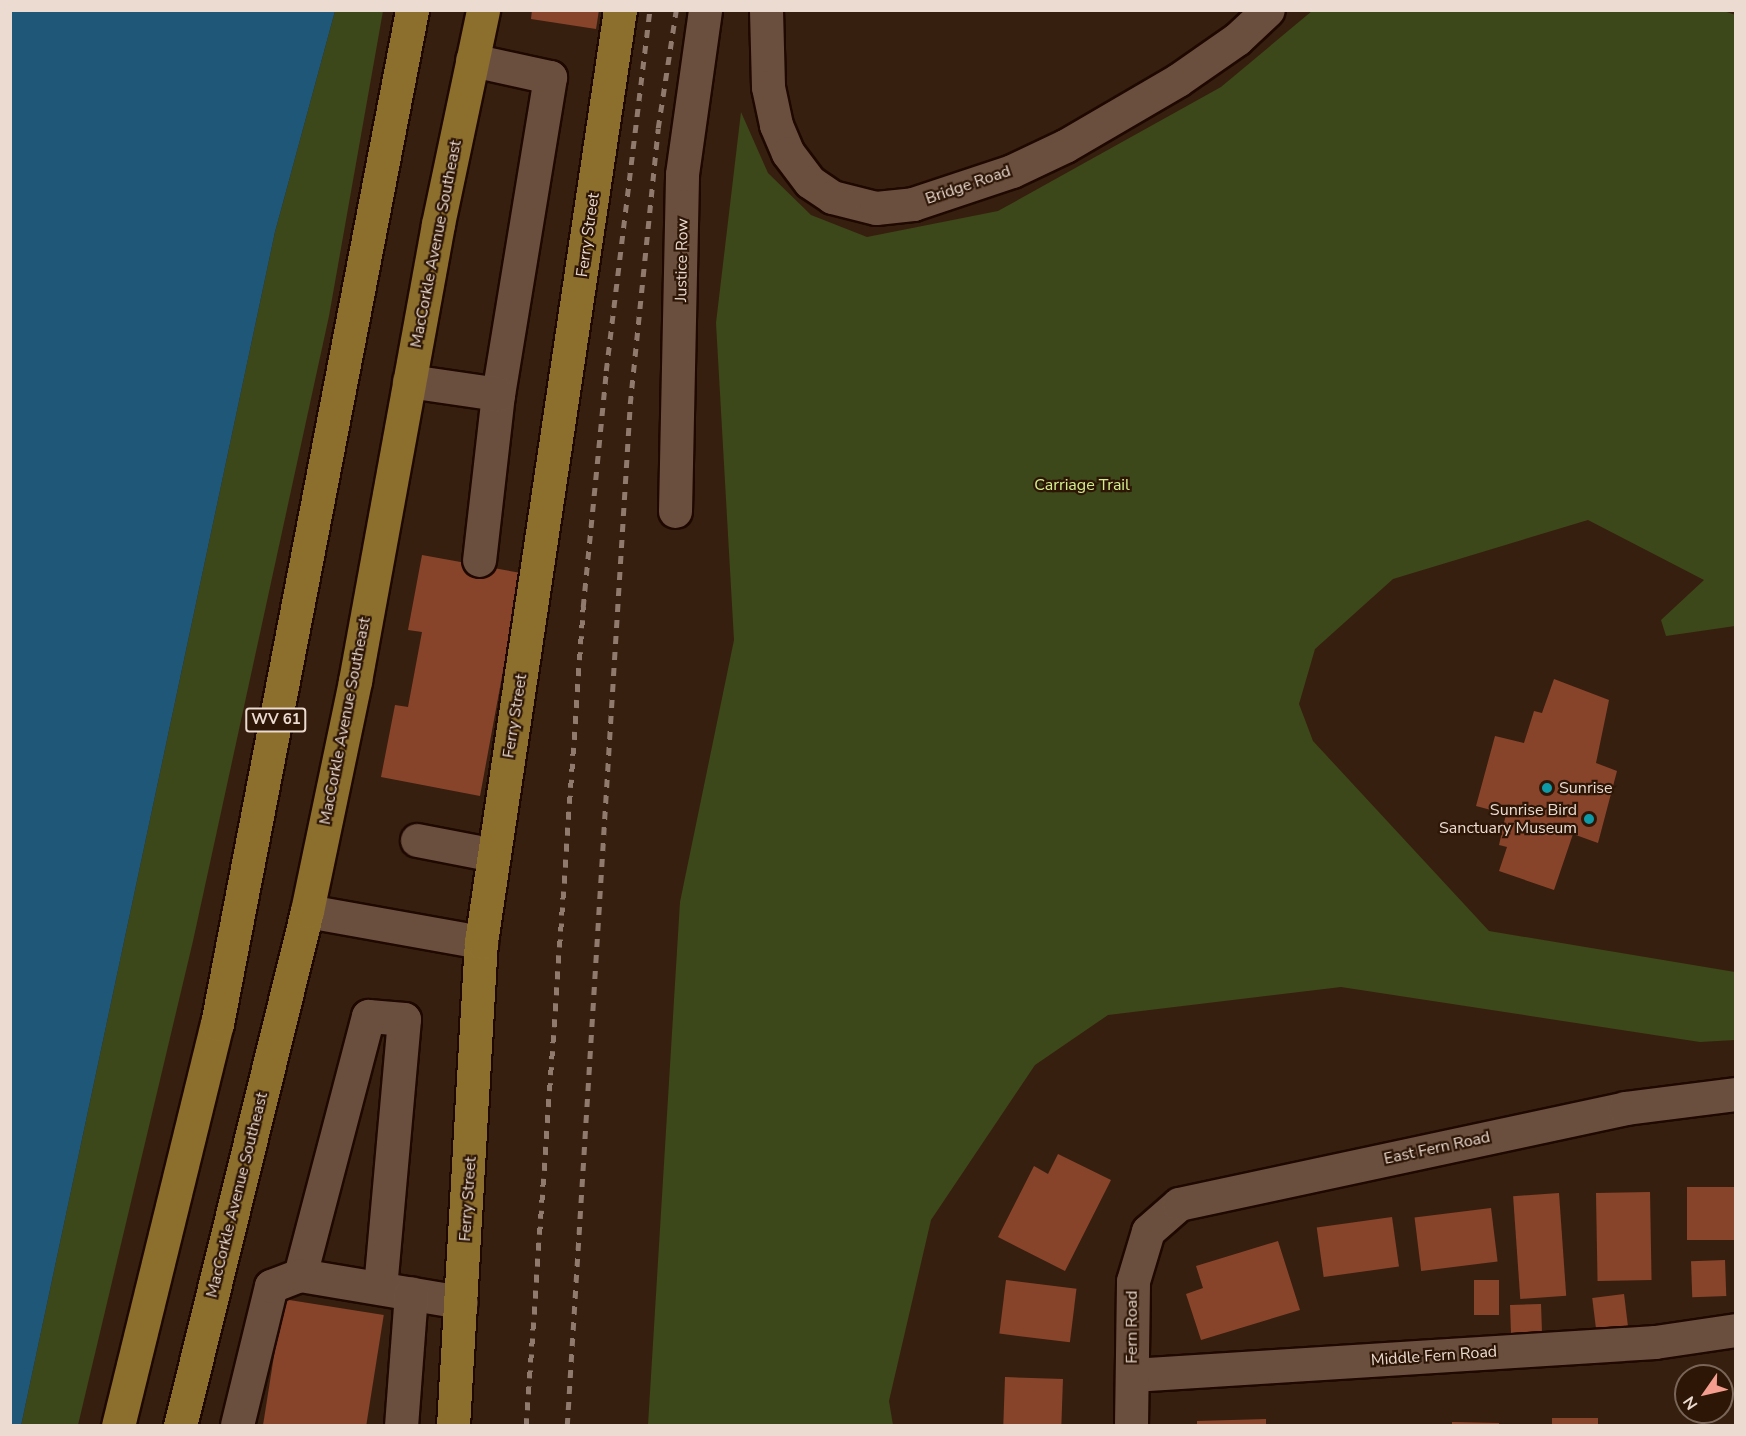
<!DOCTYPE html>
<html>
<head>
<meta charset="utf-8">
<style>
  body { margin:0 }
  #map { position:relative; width:1746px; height:1436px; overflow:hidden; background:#371f0f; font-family:"Nunito Sans",sans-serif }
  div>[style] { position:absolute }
  .green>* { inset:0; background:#3c4819 }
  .water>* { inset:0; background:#1e5778 }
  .building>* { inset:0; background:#88442b; transform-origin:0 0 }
  .roads { filter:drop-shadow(2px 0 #1e0800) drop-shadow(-2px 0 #1e0800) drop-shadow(0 2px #1e0800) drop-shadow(0 -2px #1e0800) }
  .minor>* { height:33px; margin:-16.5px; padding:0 16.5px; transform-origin:16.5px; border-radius:16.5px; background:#6b4f3e }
  .major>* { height:33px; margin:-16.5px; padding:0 16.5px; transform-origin:16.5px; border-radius:16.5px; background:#8d6f2d }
  .rail>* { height:4.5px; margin-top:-2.25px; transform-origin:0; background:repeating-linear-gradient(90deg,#8f7a6d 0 8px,transparent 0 16px) }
  .dots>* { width:16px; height:16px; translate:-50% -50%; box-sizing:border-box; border:3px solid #2d1606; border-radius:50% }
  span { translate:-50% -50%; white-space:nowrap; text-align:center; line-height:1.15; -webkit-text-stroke:4.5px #2d1606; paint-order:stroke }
  .shield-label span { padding:2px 4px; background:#2d1606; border:2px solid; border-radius:4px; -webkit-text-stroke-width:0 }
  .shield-label { font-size:15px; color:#ecdbd1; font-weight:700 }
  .street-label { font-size:16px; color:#ecdbd1 }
  .park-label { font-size:16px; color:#d3f08c }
  .poi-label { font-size:16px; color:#ecdbd1 }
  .left { translate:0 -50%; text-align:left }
  .right { translate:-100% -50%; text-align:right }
  .frame { position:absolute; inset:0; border:12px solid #ecdbd1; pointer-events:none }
  .north { position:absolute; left:1674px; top:1364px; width:60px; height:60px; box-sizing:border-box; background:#2d1606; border:2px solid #796557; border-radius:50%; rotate:236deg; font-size:16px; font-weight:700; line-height:24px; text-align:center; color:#ecdbd1 }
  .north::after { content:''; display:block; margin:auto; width:21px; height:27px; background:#f59d8e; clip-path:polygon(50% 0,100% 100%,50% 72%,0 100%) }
</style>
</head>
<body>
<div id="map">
  <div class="green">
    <i style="clip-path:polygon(1720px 10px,1736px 15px,1735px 626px,1666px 636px,1661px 620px,1704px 580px,1588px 520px,1393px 579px,1315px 649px,1299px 704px,1313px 741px,1489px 931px,1735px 972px,1735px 1040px,1700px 1042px,1341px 987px,1108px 1015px,1035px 1065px,931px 1220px,889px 1401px,893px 1425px,648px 1425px,680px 902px,734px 640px,716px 323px,741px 112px,768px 173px,811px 215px,867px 237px,998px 211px,1221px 87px,1312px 11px)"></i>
    <i style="clip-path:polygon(335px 11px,383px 11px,329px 316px,193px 941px,78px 1425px,21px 1426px,275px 232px)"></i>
  </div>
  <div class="water">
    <i style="clip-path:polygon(10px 11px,335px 11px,275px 232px,21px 1426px,10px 1425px)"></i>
  </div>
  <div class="building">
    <i style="clip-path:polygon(532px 10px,599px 10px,596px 29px,531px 19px)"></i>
    <i style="clip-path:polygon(422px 555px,521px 573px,480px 796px,381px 777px,395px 705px,408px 707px,422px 632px,408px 630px)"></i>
    <i style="clip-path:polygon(1554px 679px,1609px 700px,1596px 763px,1617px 771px,1598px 843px,1573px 834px,1554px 890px,1499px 871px,1507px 847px,1499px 845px,1506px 814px,1476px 806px,1495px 736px,1524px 743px,1534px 711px,1542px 713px)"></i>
    <i style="clip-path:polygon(1058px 1154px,1111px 1180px,1065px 1271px,998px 1237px,1034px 1166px,1048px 1174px)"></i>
    <i style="left:1736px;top:1187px;width:53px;height:49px;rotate:90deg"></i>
    <i style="left:1650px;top:1192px;width:88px;height:54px;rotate:89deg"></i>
    <i style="left:1559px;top:1193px;width:103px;height:46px;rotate:86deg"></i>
    <i style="left:1491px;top:1208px;width:54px;height:77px;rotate:83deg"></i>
    <i style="left:1392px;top:1217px;width:50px;height:76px;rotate:82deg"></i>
    <i style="clip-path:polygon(1278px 1241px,1300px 1310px,1201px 1340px,1186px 1294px,1203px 1288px,1196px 1266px)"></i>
    <i style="left:1725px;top:1260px;width:36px;height:34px;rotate:88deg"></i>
    <i style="left:1006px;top:1280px;width:71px;height:54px;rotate:7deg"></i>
    <i style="left:1474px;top:1280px;width:25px;height:35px"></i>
    <i style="left:1624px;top:1294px;width:34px;height:32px;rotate:83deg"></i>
    <i style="left:283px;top:1299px;width:102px;height:128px;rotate:9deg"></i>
    <i style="left:1541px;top:1304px;width:31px;height:31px;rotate:88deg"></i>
    <i style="left:1005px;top:1377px;width:58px;height:49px;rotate:2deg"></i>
    <i style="left:1552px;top:1418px;width:46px;height:8px"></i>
    <i style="clip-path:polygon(1266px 1419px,1266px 1426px,1197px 1426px,1197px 1421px)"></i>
    <i style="clip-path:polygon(1452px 1422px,1499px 1423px,1499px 1426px,1452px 1426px)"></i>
  </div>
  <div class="roads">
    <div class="minor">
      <i style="left:766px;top:10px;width:77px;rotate:88.5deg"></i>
      <i style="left:768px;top:87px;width:39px;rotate:78deg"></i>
      <i style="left:776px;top:125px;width:30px;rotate:67deg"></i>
      <i style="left:788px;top:153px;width:36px;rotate:53deg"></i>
      <i style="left:810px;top:182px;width:27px;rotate:34deg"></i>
      <i style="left:832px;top:197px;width:45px;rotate:14deg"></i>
      <i style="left:876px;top:208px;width:37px;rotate:-6deg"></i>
      <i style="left:913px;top:204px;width:104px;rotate:-18.4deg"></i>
      <i style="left:1012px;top:171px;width:59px;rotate:-25.3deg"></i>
      <i style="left:1065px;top:146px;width:131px;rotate:-30.3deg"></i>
      <i style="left:1178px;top:80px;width:72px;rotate:-34.8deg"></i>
      <i style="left:1237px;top:39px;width:42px;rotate:-43.1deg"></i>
      <i style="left:472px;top:60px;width:80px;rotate:12.3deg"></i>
      <i style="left:550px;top:77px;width:321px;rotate:99.3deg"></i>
      <i style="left:498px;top:394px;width:167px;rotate:96.5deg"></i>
      <i style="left:409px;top:381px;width:90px;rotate:8.3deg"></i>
      <i style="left:675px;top:511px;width:337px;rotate:-88.8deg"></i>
      <i style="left:682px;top:174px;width:166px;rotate:-82deg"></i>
      <i style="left:417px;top:840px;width:78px;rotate:11deg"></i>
      <i style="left:307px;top:911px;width:177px;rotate:10.1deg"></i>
      <i style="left:380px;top:1288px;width:270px;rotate:-84.9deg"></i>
      <i style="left:404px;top:1019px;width:36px;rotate:-175deg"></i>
      <i style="left:368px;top:1016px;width:268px;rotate:104.7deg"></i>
      <i style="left:300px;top:1275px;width:163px;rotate:9.5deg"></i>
      <i style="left:1132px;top:1375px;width:524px;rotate:-3.61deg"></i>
      <i style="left:1655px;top:1342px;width:82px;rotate:-8.4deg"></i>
      <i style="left:237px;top:1425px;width:143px;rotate:-76.3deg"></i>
      <i style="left:271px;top:1286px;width:31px;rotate:-21deg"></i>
      <i style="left:401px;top:1426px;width:133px;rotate:-85.7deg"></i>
      <i style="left:1131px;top:1426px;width:145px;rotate:-89.2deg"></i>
      <i style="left:1133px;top:1281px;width:52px;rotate:-73.3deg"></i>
      <i style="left:1148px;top:1231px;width:41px;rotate:-41.1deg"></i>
      <i style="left:1179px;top:1204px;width:456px;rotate:-12.1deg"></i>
      <i style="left:1625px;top:1108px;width:112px;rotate:-7.2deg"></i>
    </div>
    <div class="major">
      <i style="left:118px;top:1426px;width:414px;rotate:-76.2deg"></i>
      <i style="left:217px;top:1024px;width:1033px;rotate:-79.11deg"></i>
      <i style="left:180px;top:1426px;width:530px;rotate:-76.15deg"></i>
      <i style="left:307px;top:911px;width:235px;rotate:-78.2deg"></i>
      <i style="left:355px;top:681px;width:464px;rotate:-79.7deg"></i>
      <i style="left:438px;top:224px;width:219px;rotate:-78.1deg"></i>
      <i style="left:453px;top:1426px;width:485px;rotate:-86.7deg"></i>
      <i style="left:481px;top:942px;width:942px;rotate:-81.52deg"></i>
    </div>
  </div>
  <div class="rail">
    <i style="left:526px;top:1426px;width:821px;rotate:-86.02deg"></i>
    <i style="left:583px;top:607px;width:237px;rotate:-84.4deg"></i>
    <i style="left:606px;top:371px;width:364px;rotate:-83.1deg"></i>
    <i style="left:567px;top:1426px;width:1024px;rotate:-86.47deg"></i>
    <i style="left:630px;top:404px;width:277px;rotate:-84.2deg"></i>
    <i style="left:658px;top:128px;width:119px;rotate:-81.3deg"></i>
  </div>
  <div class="dots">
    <i style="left:1547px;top:788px;background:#0f9aa8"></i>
    <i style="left:1589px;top:819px;background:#0f9aa8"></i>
  </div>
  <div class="shield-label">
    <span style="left:276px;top:720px">WV 61</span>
  </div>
  <div class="street-label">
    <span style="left:968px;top:185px;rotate:-19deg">Bridge Road</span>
    <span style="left:588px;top:235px;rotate:-82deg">Ferry Street</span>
    <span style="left:436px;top:244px;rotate:-79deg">MacCorkle Avenue Southeast</span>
    <span style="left:682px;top:260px;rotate:-89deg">Justice Row</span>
    <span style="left:515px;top:716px;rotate:-81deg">Ferry Street</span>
    <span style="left:345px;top:721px;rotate:-79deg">MacCorkle Avenue Southeast</span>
    <span style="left:1437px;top:1148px;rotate:-12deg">East Fern Road</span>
    <span style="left:237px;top:1195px;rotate:-76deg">MacCorkle Avenue Southeast</span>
    <span style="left:468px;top:1199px;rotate:-86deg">Ferry Street</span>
    <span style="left:1132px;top:1327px;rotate:-90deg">Fern Road</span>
    <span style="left:1434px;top:1356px;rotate:-4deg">Middle Fern Road</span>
  </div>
  <div class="park-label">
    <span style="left:1082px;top:485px">Carriage Trail</span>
  </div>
  <div class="poi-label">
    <span class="left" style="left:1559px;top:788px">Sunrise</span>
    <span class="right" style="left:1577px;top:819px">Sunrise Bird<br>Sanctuary Museum</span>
  </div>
  <div class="frame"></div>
  <div class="north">N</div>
</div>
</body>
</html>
